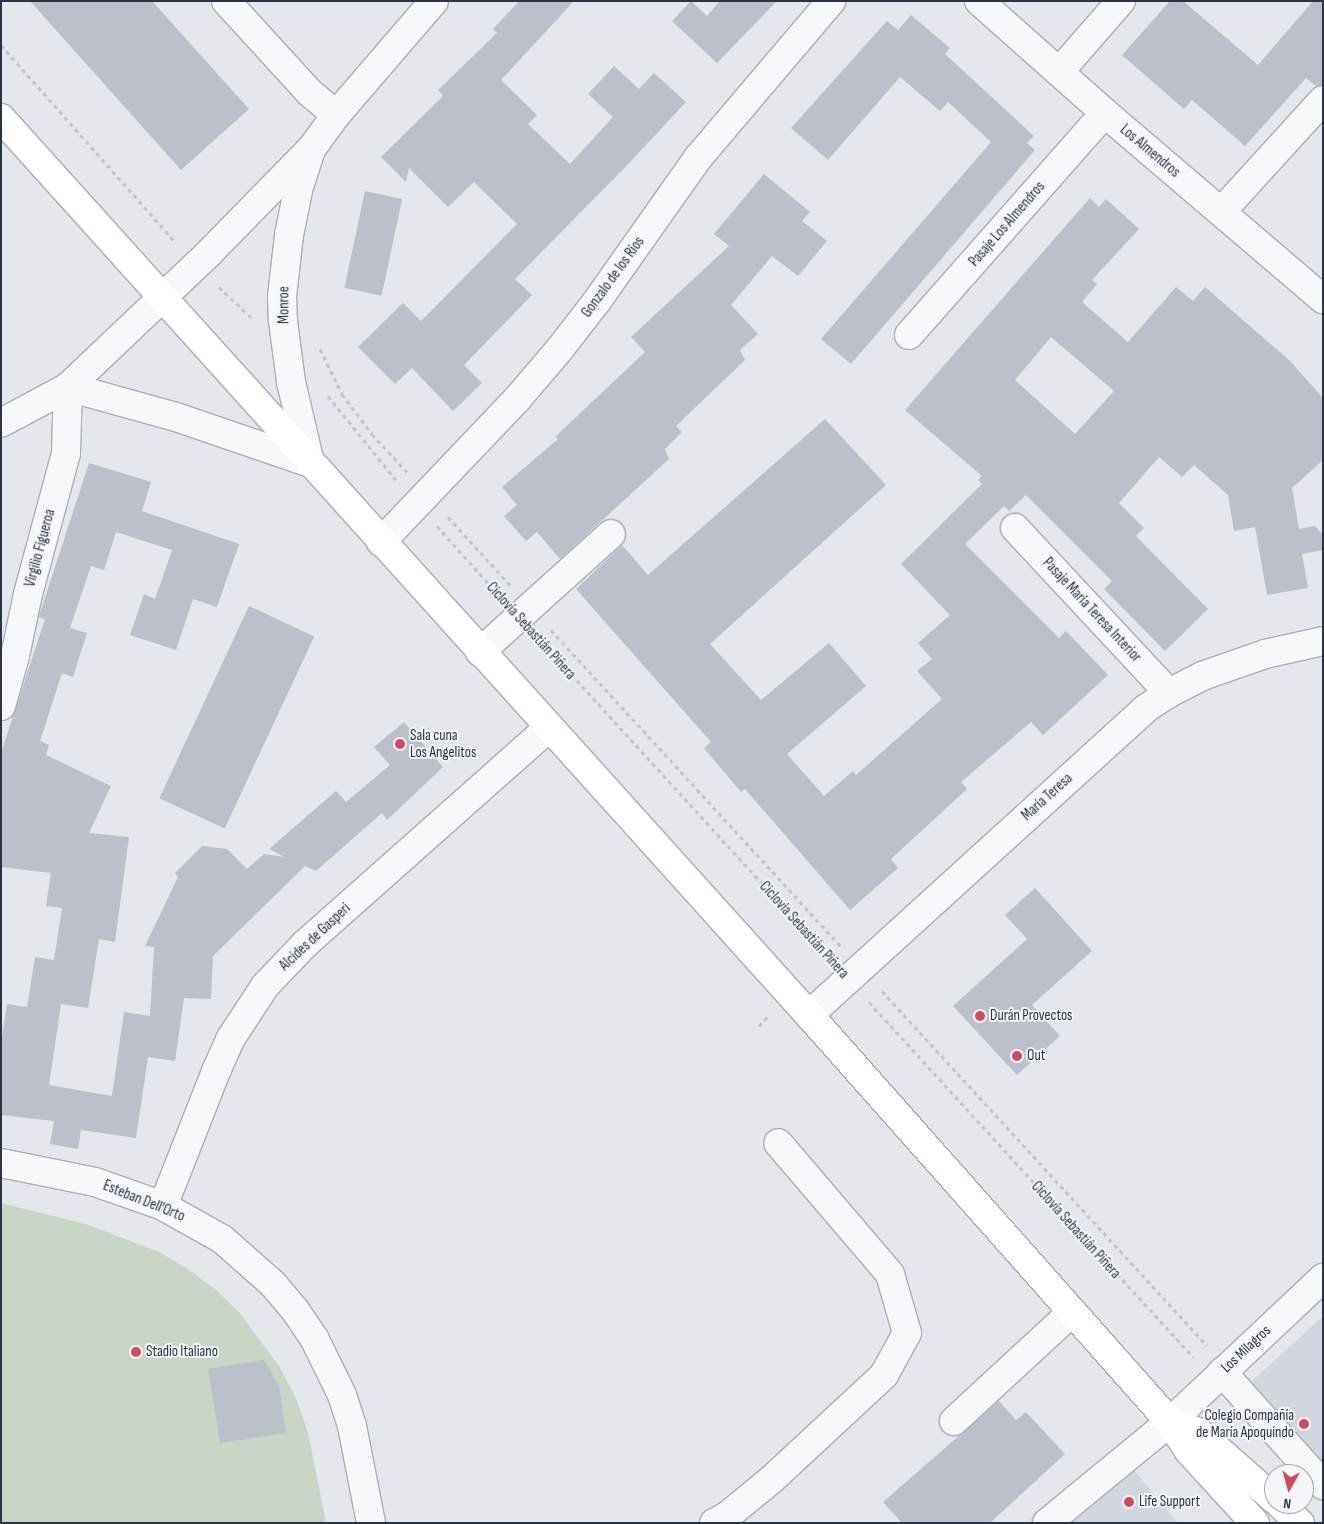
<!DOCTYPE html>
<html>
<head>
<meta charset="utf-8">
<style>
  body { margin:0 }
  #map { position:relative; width:1324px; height:1524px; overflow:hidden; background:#e4e7ec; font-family:"Sofia Sans Condensed",sans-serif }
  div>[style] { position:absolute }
  .built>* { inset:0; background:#d2d6de }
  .green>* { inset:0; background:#c9d6c5 }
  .building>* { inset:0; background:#bbc0ca; transform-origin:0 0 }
  .path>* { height:3px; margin-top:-1.5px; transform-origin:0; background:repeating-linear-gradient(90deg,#c2c5cb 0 4px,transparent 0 8px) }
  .roads { filter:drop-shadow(1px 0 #a9aeb7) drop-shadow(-1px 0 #a9aeb7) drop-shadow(0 1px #a9aeb7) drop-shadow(0 -1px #a9aeb7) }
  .minor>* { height:28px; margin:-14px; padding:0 14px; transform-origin:14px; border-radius:14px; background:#f7f8fa }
  .major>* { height:28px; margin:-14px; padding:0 14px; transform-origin:14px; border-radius:14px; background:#fff }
  .dots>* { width:14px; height:14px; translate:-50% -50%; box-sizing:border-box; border:2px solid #f4f6f9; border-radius:50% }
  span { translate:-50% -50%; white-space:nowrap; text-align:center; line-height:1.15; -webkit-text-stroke:4px #f4f6f9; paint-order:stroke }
  .street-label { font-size:15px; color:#2b3445 }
  .poi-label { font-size:15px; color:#2b3445 }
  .left { translate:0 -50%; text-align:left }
  .right { translate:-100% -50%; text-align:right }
  .frame { position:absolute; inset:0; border:2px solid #2b3445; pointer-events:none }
  .north { position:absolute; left:1264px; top:1464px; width:50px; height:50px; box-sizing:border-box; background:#f4f6f9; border:1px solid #a4a8b1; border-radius:50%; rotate:187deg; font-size:14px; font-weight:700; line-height:20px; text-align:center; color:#2b3445 }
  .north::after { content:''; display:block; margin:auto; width:18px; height:22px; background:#d1495b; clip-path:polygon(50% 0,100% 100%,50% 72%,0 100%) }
</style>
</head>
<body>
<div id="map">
  <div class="built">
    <i style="clip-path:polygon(1323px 1316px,1323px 1466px,1250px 1383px)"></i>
    <i style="clip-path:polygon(1133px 1469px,1178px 1523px,1072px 1523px)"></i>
  </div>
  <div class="green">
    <i style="clip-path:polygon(1px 1203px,86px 1224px,159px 1252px,188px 1269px,215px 1289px,239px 1312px,279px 1366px,296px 1398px,308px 1433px,326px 1523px,1px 1523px)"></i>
  </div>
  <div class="building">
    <i style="clip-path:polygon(30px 1px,152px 1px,249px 109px,181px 170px)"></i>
    <i style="clip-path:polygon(519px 1px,574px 1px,501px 80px,537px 115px,528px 124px,570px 164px,613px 117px,588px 94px,614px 66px,639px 89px,654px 73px,686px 102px,633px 159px,515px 279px,532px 295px,464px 365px,482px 383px,453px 411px,412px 368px,395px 384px,358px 347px,403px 303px,421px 321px,517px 224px,474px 182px,448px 207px,409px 168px,406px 182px,381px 157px,443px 96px,438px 90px,497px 33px,493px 29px)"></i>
    <i style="clip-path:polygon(691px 1px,707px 16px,720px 1px,777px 1px,717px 63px,672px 21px)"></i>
    <i style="clip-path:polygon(1170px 1px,1183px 1px,1258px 65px,1313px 1px,1323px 1px,1323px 85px,1316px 86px,1306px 78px,1245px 146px,1192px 100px,1184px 109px,1122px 55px)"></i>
    <i style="clip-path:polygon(911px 15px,950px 48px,945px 54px,1034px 136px,1027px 143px,1035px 150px,851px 364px,821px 339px,991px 142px,948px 102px,940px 111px,900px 77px,828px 160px,791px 128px,887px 21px,898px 30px)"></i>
    <i style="clip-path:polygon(764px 174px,810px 212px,802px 221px,827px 241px,798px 276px,772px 256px,731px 305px,758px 334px,740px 350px,745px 360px,676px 426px,682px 432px,665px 449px,669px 459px,560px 559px,537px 532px,526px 541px,504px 516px,517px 505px,502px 487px,558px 439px,556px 436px,645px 352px,631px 337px,729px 246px,714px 234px)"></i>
    <i style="left:365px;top:191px;width:38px;height:99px;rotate:12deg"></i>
    <i style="clip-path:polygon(evenodd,1090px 198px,1099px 207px,1106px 199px,1139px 229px,1092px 280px,1097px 284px,1082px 302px,1128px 342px,1176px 287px,1193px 301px,1205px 287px,1289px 360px,1323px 398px,1323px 460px,1292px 488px,1299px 529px,1315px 526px,1323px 535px,1323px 550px,1302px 554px,1308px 588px,1267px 595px,1255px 527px,1234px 531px,1228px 495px,1194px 465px,1182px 477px,1159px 457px,1119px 503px,1144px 528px,1136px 536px,1208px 609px,1165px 651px,1104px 589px,1112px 581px,1026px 495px,1009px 511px,1004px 506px,965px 544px,1059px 638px,1066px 631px,1108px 675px,1043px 735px,1031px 722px,961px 782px,967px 789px,891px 859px,898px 868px,850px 910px,745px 789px,741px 792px,704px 748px,711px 742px,576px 589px,622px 545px,648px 575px,825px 419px,886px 485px,710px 644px,761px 700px,829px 643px,866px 686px,787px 754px,824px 796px,853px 771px,856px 775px,942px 699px,917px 671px,932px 659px,918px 643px,950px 615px,901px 564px,982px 484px,978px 480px,982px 476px,905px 410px,1090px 198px,1051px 337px,1114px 391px,1075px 434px,1015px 380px,1051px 337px)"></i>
    <i style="clip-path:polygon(89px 463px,151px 482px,142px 511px,239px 544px,217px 607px,193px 599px,176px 650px,130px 635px,144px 594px,155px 599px,172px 550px,116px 532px,104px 570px,91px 566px,70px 628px,87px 633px,73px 677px,62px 673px,40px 741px,49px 745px,46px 755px,111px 786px,89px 833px,129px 837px,115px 942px,99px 939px,88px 1008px,61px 1004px,49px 1085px,112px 1096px,124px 1012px,150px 1016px,154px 947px,145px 946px,178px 877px,175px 873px,202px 846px,227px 849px,247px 869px,264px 854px,285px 857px,269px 849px,336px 791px,346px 802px,390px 765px,374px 747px,404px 722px,443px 767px,387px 820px,382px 813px,316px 871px,305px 866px,213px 956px,211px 999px,184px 998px,175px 1061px,148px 1057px,136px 1138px,81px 1130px,78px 1149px,50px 1144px,54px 1121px,1px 1115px,1px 1044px,7px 1004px,27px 1007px,35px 957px,54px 960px,62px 908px,46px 906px,51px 873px,1px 867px,1px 753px,45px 619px,39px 617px,40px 613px)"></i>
    <i style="left:249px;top:606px;width:72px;height:212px;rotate:25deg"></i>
    <i style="clip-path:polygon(1035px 888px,1092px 951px,1032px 1005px,1060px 1036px,1017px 1075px,953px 1006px,1027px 939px,1005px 915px)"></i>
    <i style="clip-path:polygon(264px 1360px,279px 1386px,286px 1433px,220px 1443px,208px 1369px)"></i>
    <i style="clip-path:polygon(999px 1401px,1016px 1420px,1026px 1412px,1065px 1454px,990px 1523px,902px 1523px,883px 1502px)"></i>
  </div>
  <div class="path">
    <i style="left:1px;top:45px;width:264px;rotate:48.5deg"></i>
    <i style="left:219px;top:287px;width:44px;rotate:43.2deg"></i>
    <i style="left:320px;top:349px;width:50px;rotate:63.9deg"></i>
    <i style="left:342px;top:394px;width:50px;rotate:53.1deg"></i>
    <i style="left:372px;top:434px;width:52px;rotate:47.4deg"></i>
    <i style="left:328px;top:396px;width:108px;rotate:51deg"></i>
    <i style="left:448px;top:517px;width:92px;rotate:47.6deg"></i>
    <i style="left:437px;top:526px;width:91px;rotate:48.1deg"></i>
    <i style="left:551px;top:630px;width:429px;rotate:47.5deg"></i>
    <i style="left:539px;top:639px;width:429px;rotate:47.6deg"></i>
    <i style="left:882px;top:991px;width:481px;rotate:47.5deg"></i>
    <i style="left:869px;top:1002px;width:481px;rotate:47.6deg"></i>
    <i style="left:759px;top:1026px;width:15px;rotate:-48deg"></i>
  </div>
  <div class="roads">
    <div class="minor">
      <i style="left:226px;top:1px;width:123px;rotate:47.6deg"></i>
      <i style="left:309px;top:92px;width:35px;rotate:40deg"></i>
      <i style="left:979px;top:1px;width:169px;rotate:41.6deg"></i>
      <i style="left:1105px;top:113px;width:287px;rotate:40.5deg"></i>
      <i style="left:1059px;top:72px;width:94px;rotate:-48.9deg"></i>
      <i style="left:310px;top:153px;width:40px;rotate:108deg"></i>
      <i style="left:298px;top:191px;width:45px;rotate:101.6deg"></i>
      <i style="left:289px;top:235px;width:61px;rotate:96.5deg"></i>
      <i style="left:282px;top:296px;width:25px;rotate:88deg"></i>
      <i style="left:283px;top:321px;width:62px;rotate:82.5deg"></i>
      <i style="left:291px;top:382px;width:83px;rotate:76.8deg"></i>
      <i style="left:1221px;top:212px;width:151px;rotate:-47.7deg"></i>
      <i style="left:909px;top:335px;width:296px;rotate:-48.6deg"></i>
      <i style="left:68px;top:387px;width:112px;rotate:15.5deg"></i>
      <i style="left:176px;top:417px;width:142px;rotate:18.9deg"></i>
      <i style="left:1px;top:423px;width:76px;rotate:-28.2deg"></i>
      <i style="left:68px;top:387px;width:195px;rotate:-43.5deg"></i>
      <i style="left:209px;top:253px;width:147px;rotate:-45.6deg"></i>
      <i style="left:312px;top:148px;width:41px;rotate:-54deg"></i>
      <i style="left:336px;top:115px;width:150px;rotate:-49.3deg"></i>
      <i style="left:1015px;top:528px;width:226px;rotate:47deg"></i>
      <i style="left:381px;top:542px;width:199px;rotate:-46.4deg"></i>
      <i style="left:518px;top:398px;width:63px;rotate:-49.5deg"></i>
      <i style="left:559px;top:350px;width:62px;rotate:-52.2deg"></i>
      <i style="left:597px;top:301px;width:175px;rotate:-54.8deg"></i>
      <i style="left:698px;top:158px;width:206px;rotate:-49.7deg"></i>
      <i style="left:480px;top:652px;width:176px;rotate:-42deg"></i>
      <i style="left:1px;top:706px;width:52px;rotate:-74.4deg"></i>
      <i style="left:15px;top:656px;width:63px;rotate:-78.2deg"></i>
      <i style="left:28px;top:594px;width:146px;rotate:-74.9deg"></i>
      <i style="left:66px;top:453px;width:66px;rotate:-88.3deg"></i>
      <i style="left:809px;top:1015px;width:454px;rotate:-42.3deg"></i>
      <i style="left:1145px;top:709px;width:29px;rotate:-34deg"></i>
      <i style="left:1169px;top:693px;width:37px;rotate:-27deg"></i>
      <i style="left:1202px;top:676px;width:67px;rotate:-19.2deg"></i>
      <i style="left:1265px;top:654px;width:59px;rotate:-12.6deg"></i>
      <i style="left:1px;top:1163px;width:96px;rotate:11.4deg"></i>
      <i style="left:95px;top:1182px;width:72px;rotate:19.4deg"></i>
      <i style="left:163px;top:1206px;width:68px;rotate:29.2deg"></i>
      <i style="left:222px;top:1239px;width:68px;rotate:41.4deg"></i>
      <i style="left:273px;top:1284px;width:34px;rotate:50deg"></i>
      <i style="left:295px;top:1310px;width:34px;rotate:56deg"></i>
      <i style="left:314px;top:1338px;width:64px;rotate:63.8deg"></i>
      <i style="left:342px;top:1395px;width:33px;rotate:72deg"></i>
      <i style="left:352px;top:1426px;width:99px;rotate:78.9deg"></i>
      <i style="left:163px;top:1206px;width:147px;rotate:-68.5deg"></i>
      <i style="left:217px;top:1069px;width:34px;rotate:-66deg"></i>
      <i style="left:231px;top:1038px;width:62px;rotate:-56.8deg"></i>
      <i style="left:265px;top:986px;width:58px;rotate:-46.4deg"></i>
      <i style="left:305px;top:944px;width:325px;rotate:-41.6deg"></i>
      <i style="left:1222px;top:1372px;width:152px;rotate:48.2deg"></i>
      <i style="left:954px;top:1421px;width:161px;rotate:-42.7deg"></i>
      <i style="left:714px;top:1523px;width:15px;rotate:-28deg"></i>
      <i style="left:727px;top:1516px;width:57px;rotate:-39.3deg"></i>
      <i style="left:771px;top:1480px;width:154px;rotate:-42.9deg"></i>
      <i style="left:884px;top:1375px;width:48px;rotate:-61.3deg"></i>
      <i style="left:907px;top:1333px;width:61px;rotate:-106.1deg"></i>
      <i style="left:890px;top:1274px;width:172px;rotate:-130.5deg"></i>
      <i style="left:1047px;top:1523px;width:159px;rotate:-39.4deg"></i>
      <i style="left:1170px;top:1422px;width:210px;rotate:-43.3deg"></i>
    </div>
    <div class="major">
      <i style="left:1px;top:118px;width:1207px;rotate:47.99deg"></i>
      <i style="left:809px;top:1015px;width:544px;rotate:48.43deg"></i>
      <i style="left:1170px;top:1422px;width:33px;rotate:57deg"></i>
      <i style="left:1188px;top:1450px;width:99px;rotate:47.5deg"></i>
      <i style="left:1170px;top:1422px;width:30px;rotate:20deg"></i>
      <i style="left:1198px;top:1432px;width:101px;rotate:41.4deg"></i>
      <i style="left:1280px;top:1504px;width:28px;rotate:44deg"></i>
    </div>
  </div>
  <div class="dots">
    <i style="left:400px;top:744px;background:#d1495b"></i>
    <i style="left:980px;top:1016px;background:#d1495b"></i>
    <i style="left:1017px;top:1056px;background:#d1495b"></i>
    <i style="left:136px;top:1352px;background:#d1495b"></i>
    <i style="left:1304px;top:1424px;background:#d1495b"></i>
    <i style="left:1129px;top:1502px;background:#d1495b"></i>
  </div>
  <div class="street-label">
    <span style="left:1150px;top:151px;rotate:40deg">Los Almendros</span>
    <span style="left:1007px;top:224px;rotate:-49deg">Pasaje Los Almendros</span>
    <span style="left:613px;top:277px;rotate:-54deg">Gonzalo de los Ríos</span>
    <span style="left:284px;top:305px;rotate:-90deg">Monroe</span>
    <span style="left:40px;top:548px;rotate:-75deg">Virgilio Figueroa</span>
    <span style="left:1092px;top:610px;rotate:47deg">Pasaje María Teresa Interior</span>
    <span style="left:531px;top:631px;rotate:48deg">Ciclovía Sebastián Piñera</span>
    <span style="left:1047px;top:797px;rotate:-42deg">María Teresa</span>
    <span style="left:804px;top:930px;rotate:48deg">Ciclovía Sebastián Piñera</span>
    <span style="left:315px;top:937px;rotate:-43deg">Alcides de Gasperi</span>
    <span style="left:144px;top:1201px;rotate:22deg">Esteban Dell'Orto</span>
    <span style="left:1076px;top:1230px;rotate:48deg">Ciclovía Sebastián Piñera</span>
    <span style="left:1246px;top:1349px;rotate:-43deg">Los Milagros</span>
  </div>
  <div class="poi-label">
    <span class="left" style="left:410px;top:744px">Sala cuna<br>Los Angelitos</span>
    <span class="left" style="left:990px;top:1016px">Durán Provectos</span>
    <span class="left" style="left:1027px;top:1056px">Out</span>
    <span class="left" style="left:146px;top:1352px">Stadio Italiano</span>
    <span class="right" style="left:1294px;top:1424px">Colegio Compañía<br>de María Apoquindo</span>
    <span class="left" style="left:1139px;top:1502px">Life Support</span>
  </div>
  <div class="frame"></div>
  <div class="north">N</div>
</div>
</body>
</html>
